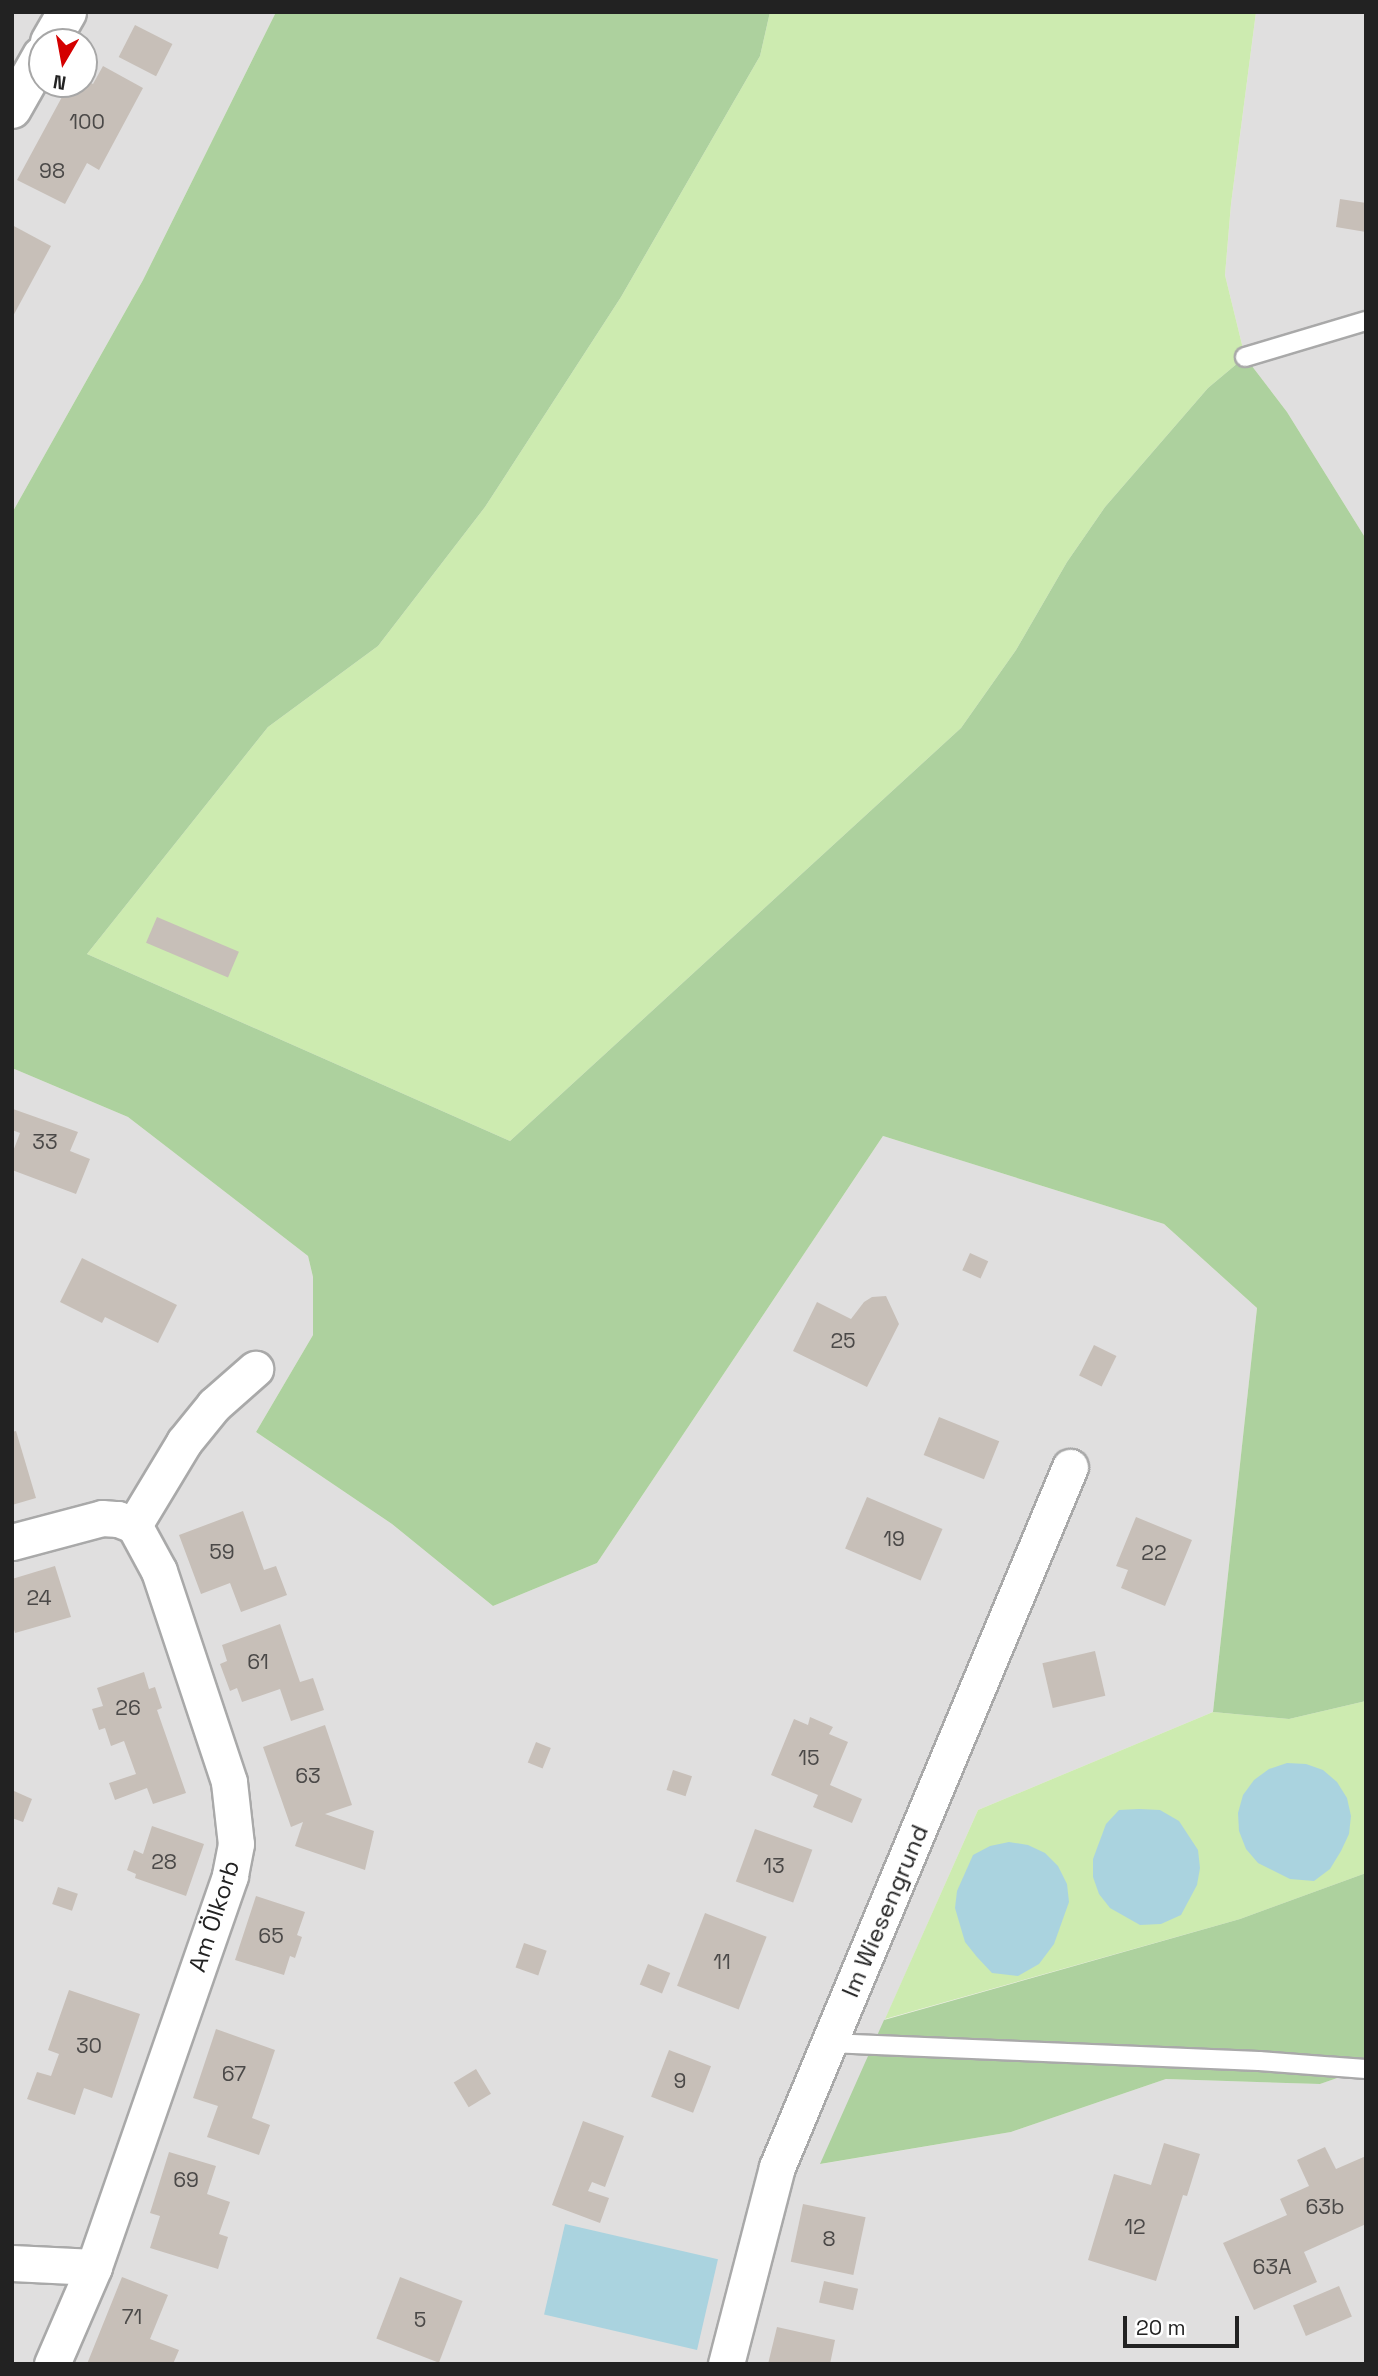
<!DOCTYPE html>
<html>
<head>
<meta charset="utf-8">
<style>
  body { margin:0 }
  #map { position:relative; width:1378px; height:2376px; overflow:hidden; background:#f2efe9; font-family:"Space Grotesk",sans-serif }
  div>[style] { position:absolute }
  .residential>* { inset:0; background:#e0dfdf }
  .grass>* { inset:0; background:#cdebb0 }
  .forest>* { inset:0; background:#add19e }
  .water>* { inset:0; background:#aad3df; transform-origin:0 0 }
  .building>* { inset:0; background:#c7bfb8; transform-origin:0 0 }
  .roads { filter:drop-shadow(2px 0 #a9a9a9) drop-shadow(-2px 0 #a9a9a9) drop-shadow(0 2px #a9a9a9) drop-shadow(0 -2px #a9a9a9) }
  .service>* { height:18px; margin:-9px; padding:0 9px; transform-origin:9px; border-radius:9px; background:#fff }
  .minor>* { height:35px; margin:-17.5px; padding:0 17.5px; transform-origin:17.5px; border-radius:17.5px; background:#fff }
  .tertiary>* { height:38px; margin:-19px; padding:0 19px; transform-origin:19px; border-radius:19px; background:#fff }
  span { translate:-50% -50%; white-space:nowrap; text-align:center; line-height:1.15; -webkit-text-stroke:5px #fff; paint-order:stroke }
  .number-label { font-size:21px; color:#4b4948 }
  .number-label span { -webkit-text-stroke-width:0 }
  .street-label { font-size:24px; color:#222 }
  .frame { position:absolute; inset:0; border:14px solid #222; pointer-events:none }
  .north { position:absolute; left:28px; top:28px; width:70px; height:70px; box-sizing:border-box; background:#fff; border:2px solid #a7a7a7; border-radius:50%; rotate:190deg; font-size:19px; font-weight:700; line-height:28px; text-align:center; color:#222 }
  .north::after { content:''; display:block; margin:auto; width:24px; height:32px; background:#d40000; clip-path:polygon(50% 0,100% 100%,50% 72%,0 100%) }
  .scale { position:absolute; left:1123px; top:2316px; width:116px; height:32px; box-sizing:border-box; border:4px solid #222; border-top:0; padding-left:9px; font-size:21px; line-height:24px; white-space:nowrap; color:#222; -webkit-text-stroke:5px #fff; paint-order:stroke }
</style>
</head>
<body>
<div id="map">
  <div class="residential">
    <i style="clip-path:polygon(evenodd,12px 12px,276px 12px,143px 280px,12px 513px,12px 12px,42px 42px,84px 42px,84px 84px,42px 84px,42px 42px)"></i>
    <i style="clip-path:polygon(1256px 12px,1366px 12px,1366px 539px,1287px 412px,1245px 357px,1225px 275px,1231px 204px)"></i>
    <i style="clip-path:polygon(12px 1068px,128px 1117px,308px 1256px,313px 1277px,313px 1335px,256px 1432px,392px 1524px,493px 1606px,597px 1563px,883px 1136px,1164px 1224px,1257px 1308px,1213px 1712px,978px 1810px,821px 2164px,1011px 2132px,1166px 2079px,1320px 2084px,1366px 2068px,1366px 2364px,12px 2364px)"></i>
  </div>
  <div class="grass">
    <i style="clip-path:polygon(770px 12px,1256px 12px,1231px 204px,1225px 275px,1245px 357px,1208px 388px,1105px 507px,1067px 562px,1016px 650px,961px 728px,510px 1141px,87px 954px,268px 727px,378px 646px,485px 507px,621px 297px,760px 56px)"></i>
    <i style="clip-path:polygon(1366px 1701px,1366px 1873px,1240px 1919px,885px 2019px,978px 1810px,1213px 1712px,1289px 1719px)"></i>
  </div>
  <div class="forest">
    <i style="clip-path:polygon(276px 12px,770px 12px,760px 56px,621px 297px,485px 507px,378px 646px,268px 727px,87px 954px,510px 1141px,961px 728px,1016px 650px,1067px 562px,1105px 507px,1208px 388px,1245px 357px,1287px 412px,1366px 539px,1366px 1701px,1289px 1719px,1213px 1712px,1257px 1308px,1164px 1224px,883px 1136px,597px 1563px,493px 1606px,392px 1524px,256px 1432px,313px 1335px,313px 1277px,308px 1256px,128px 1117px,12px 1068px,12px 513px,143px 280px)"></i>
    <i style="clip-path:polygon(1366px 1873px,1366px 2068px,1320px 2084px,1166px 2079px,1011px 2132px,820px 2164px,884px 2020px,1240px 1919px)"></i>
  </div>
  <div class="water">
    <i style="clip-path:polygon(1287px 1763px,1306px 1764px,1323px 1770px,1337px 1782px,1347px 1798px,1351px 1816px,1349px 1834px,1341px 1851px,1330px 1869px,1314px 1881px,1290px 1879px,1258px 1863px,1246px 1849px,1239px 1831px,1238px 1813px,1243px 1795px,1254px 1780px,1269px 1769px)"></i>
    <i style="clip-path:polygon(1139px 1809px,1160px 1810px,1179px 1821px,1198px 1850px,1200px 1868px,1197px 1885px,1181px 1915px,1161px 1924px,1140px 1925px,1110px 1908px,1099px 1894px,1093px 1877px,1093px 1859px,1106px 1824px,1119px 1810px)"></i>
    <i style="clip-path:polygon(1009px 1842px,1028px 1845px,1045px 1853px,1058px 1866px,1067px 1884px,1069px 1902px,1054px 1944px,1039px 1964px,1018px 1976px,992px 1973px,977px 1957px,965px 1942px,955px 1908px,957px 1891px,973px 1855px,990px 1846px)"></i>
    <i style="left:565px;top:2224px;width:157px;height:93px;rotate:13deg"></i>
  </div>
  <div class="building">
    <i style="left:135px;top:25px;width:42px;height:36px;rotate:27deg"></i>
    <i style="clip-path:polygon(103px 66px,143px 88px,99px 170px,87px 163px,65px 204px,17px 180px,69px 84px,84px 84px,84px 79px,93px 84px)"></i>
    <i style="clip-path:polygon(1340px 199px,1366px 203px,1366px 232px,1336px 227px)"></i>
    <i style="clip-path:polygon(12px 225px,51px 246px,12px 318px)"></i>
    <i style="left:157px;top:917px;width:89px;height:28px;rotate:23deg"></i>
    <i style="clip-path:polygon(13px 1109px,78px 1132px,70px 1151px,90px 1159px,76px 1194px,12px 1170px,12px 1154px,20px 1133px,12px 1130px)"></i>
    <i style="left:970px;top:1253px;width:20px;height:19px;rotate:24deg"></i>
    <i style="clip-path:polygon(82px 1258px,177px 1305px,158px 1343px,105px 1317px,102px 1323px,60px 1302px)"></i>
    <i style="clip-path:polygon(886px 1296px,899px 1324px,867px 1387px,793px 1351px,817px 1302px,851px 1319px,864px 1302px,872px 1297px)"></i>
    <i style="left:1094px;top:1345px;width:25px;height:34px;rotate:26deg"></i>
    <i style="left:939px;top:1417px;width:65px;height:41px;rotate:22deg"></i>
    <i style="clip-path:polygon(16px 1431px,36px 1498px,12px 1505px,12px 1432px)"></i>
    <i style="left:867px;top:1497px;width:82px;height:56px;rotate:23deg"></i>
    <i style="clip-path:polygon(243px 1511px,264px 1570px,276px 1566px,287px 1595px,241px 1612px,230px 1583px,201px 1594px,179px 1535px)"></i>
    <i style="clip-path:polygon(1136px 1517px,1192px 1540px,1165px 1606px,1121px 1588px,1128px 1570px,1116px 1566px)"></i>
    <i style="clip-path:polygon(55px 1566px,71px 1617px,15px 1633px,12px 1623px,12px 1579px)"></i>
    <i style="clip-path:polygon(280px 1624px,300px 1682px,313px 1678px,324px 1710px,291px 1721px,280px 1689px,242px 1702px,237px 1688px,230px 1691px,220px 1664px,227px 1661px,222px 1645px)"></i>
    <i style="left:1095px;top:1651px;width:46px;height:54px;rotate:77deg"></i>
    <i style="clip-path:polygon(144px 1672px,149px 1689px,155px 1687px,162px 1708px,157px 1710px,186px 1793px,153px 1804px,147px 1788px,115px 1800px,109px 1783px,136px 1774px,124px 1741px,111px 1746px,105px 1728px,99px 1730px,92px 1709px,103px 1706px,97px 1688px)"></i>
    <i style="clip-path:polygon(810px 1717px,833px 1727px,829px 1734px,848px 1742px,830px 1785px,862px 1799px,852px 1823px,813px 1807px,818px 1795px,771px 1775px,794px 1719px,808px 1725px)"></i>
    <i style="clip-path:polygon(325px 1725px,352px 1805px,325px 1814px,374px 1831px,365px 1870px,295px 1846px,303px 1822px,291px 1827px,263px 1747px)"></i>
    <i style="left:536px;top:1742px;width:16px;height:22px;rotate:22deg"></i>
    <i style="left:673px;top:1770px;width:20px;height:21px;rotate:18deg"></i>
    <i style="clip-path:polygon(14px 1791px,32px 1799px,23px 1822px,12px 1818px)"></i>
    <i style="clip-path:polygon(152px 1826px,204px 1844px,186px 1896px,135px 1878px,136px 1874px,127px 1870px,134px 1850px,143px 1854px)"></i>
    <i style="left:755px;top:1829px;width:61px;height:56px;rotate:20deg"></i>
    <i style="left:58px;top:1887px;width:21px;height:18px;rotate:19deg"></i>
    <i style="clip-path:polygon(256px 1896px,305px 1912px,297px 1935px,302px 1937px,295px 1958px,290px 1956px,284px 1975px,235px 1960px)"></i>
    <i style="left:705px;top:1913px;width:66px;height:78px;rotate:21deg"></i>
    <i style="left:524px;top:1943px;width:24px;height:26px;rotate:19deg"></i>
    <i style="left:648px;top:1964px;width:24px;height:22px;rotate:22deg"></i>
    <i style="clip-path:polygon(69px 1990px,140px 2014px,112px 2098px,84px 2088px,75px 2115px,27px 2099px,37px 2072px,51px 2076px,59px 2054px,48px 2050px)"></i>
    <i style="clip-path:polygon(216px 2029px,275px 2050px,252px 2118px,270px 2125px,259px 2155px,207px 2137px,218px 2106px,193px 2098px)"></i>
    <i style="left:669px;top:2050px;width:45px;height:50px;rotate:21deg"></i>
    <i style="left:476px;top:2069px;width:29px;height:26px;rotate:59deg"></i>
    <i style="clip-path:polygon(583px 2121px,624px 2136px,605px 2187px,592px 2182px,588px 2191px,609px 2198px,600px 2223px,552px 2205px)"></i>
    <i style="clip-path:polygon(1164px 2143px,1200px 2154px,1187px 2196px,1183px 2195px,1156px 2281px,1088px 2260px,1114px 2174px,1151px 2185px)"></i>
    <i style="clip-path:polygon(1325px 2147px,1336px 2169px,1366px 2156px,1366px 2224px,1304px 2252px,1317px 2282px,1254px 2310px,1223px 2243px,1287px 2215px,1280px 2199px,1309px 2186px,1297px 2160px)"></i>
    <i style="clip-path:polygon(169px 2152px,216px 2166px,207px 2194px,230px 2202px,219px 2234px,228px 2237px,218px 2269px,150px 2248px,160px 2216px,150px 2213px)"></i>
    <i style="left:803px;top:2204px;width:64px;height:59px;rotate:12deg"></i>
    <i style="clip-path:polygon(122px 2277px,168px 2295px,150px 2339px,179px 2350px,173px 2364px,87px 2364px)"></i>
    <i style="left:400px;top:2277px;width:67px;height:66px;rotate:21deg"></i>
    <i style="left:824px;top:2281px;width:35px;height:22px;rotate:13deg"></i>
    <i style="left:1339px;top:2286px;width:33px;height:50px;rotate:67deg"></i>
    <i style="clip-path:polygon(777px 2327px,835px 2340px,830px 2364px,768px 2364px)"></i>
  </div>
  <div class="roads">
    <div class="service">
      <i style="left:1245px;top:357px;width:126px;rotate:-16.6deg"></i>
      <i style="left:829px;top:2043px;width:430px;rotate:2.4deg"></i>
      <i style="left:1259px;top:2061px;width:107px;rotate:4.3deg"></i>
    </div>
    <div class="minor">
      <i style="left:134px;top:1525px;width:97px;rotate:-58.9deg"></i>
      <i style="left:184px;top:1442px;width:48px;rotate:-51deg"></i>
      <i style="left:214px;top:1405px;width:55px;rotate:-41.3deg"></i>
      <i style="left:12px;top:1542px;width:93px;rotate:-14.9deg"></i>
      <i style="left:102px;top:1518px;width:16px;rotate:4deg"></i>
      <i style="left:118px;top:1519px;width:17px;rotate:21deg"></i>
      <i style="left:134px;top:1525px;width:52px;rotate:61.5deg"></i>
      <i style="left:159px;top:1571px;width:222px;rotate:71.6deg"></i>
      <i style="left:229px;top:1782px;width:62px;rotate:83.6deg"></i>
      <i style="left:236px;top:1844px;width:33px;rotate:101deg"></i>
      <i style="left:230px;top:1876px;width:414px;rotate:109.2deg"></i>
      <i style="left:94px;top:2267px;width:106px;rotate:113.4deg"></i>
      <i style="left:12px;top:2263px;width:82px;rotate:2.8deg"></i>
      <i style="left:726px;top:2364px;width:203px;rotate:-75.5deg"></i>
      <i style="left:777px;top:2167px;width:759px;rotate:-67.29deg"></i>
    </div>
    <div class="tertiary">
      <i style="left:50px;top:42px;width:34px;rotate:-60deg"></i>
      <i style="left:12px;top:109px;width:61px;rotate:-60.5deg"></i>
    </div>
  </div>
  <div class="number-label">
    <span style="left:87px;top:122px">100</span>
    <span style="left:52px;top:171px">98</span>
    <span style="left:45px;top:1142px">33</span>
    <span style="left:843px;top:1341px">25</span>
    <span style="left:894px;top:1539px">19</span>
    <span style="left:222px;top:1552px">59</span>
    <span style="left:1154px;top:1553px">22</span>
    <span style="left:39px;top:1598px">24</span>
    <span style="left:258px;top:1662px">61</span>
    <span style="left:128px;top:1708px">26</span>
    <span style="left:809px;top:1758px">15</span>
    <span style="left:308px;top:1776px">63</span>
    <span style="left:164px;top:1862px">28</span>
    <span style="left:774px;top:1866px">13</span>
    <span style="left:271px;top:1936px">65</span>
    <span style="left:722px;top:1962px">11</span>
    <span style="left:89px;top:2046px">30</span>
    <span style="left:234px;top:2074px">67</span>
    <span style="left:680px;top:2081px">9</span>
    <span style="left:186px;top:2180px">69</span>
    <span style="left:1325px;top:2207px">63b</span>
    <span style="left:1135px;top:2227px">12</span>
    <span style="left:829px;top:2239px">8</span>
    <span style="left:1272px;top:2267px">63A</span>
    <span style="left:132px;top:2317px">71</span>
    <span style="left:420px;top:2320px">5</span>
  </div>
  <div class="street-label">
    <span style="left:885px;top:1911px;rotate:-67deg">Im Wiesengrund</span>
    <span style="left:214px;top:1916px;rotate:-72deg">Am Ölkorb</span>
  </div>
  <div class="frame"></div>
  <div class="north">N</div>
  <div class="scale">20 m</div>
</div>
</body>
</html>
